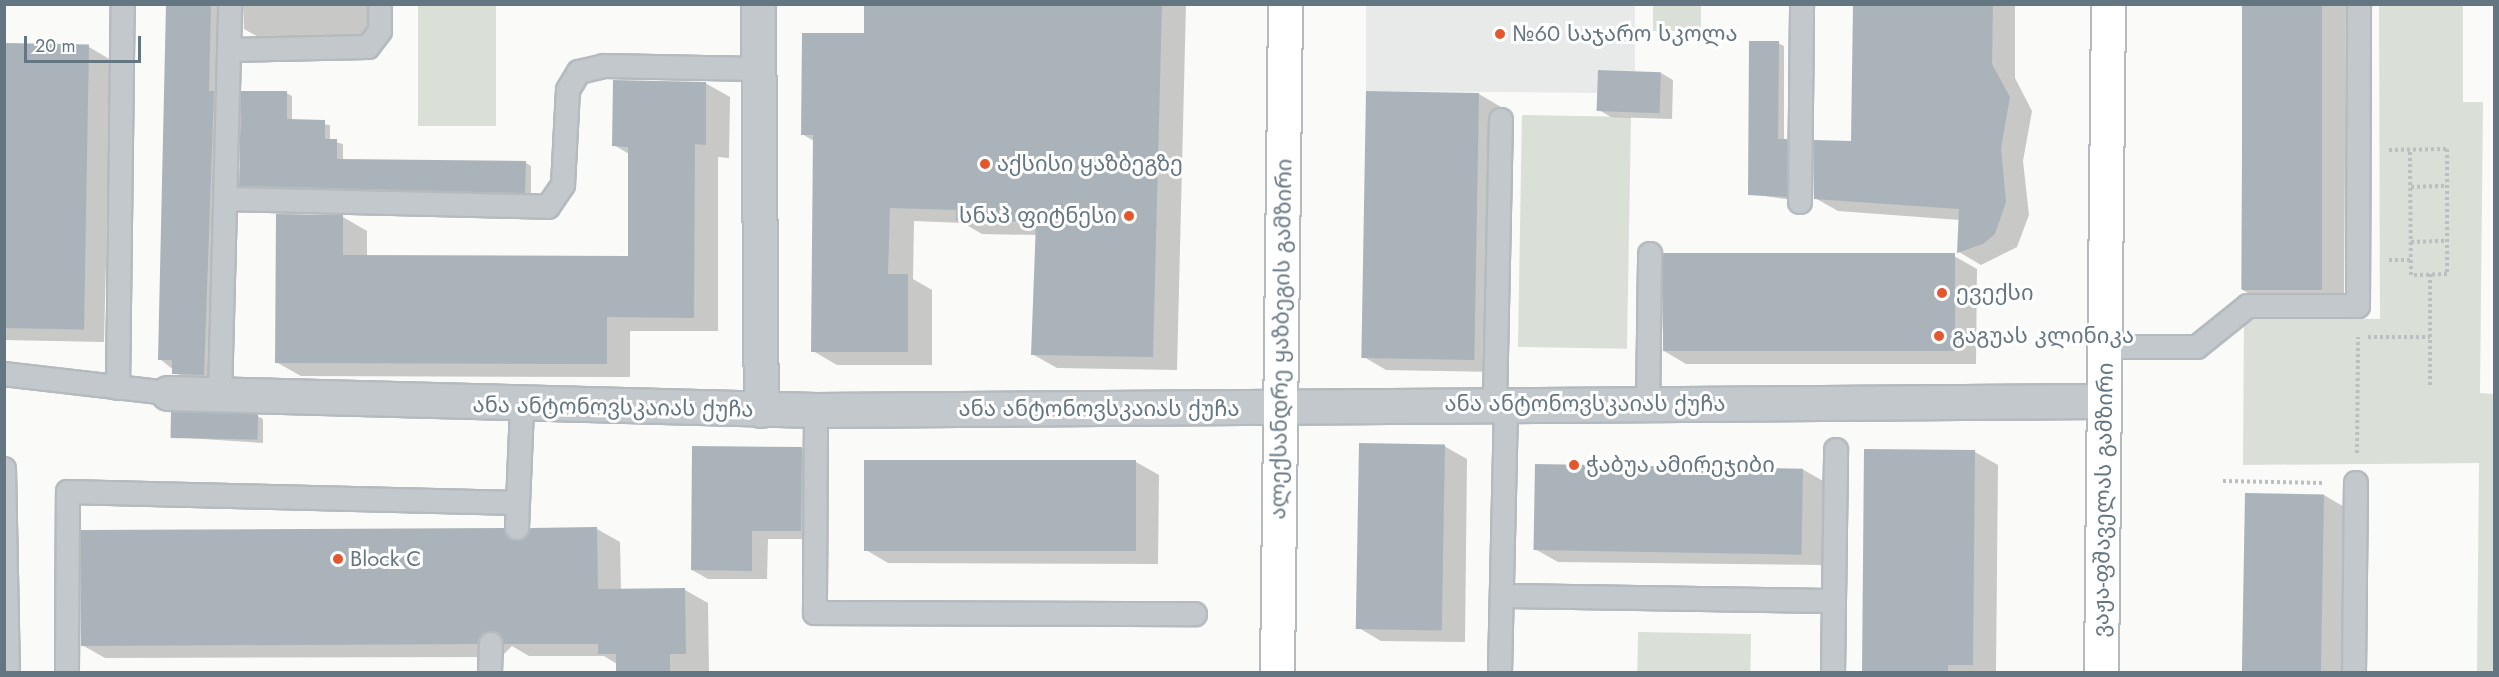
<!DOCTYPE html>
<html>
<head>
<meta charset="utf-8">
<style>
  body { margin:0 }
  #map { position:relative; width:2499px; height:677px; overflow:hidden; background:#fafaf8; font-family:Jost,"Noto Sans Georgian",sans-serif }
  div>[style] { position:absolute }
  .built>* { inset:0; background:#e8e9e9 }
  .green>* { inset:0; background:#dadfd7; transform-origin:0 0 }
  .shadow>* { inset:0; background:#0003 }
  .building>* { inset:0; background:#aab3b9; transform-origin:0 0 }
  .path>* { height:4px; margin-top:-2px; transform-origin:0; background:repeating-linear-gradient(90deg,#bbbfc2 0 3px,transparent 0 6px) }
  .roads { filter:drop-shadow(2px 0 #b5babe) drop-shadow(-2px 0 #b5babe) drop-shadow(0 2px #b5babe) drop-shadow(0 -2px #b5babe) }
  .service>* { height:22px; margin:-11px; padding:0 11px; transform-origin:11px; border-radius:11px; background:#c3c8cc }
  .minor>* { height:33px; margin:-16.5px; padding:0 16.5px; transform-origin:16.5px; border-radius:16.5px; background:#c3c8cc }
  .primary>* { height:33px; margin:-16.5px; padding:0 16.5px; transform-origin:16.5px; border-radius:16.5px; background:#fff }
  .dots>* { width:16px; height:16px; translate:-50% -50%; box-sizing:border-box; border:3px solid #fff; border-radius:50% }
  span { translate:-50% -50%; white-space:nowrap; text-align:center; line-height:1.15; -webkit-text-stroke:6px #fff; paint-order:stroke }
  .poi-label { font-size:22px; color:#657683 }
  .left { translate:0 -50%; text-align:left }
  .right { translate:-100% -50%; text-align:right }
  .street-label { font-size:22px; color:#657683 }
  .frame { position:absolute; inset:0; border:6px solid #657683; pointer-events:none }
  .scale { position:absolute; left:24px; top:36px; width:117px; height:27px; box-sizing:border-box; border:3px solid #657683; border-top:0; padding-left:8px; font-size:18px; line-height:21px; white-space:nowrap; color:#657683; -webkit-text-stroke:4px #fff; paint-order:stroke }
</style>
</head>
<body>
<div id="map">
  <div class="built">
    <i style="clip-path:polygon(1366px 5px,1635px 5px,1635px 71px,1599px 70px,1599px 93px,1366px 91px)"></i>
  </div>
  <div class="green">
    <i style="left:418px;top:5px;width:78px;height:121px"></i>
    <i style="left:1653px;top:5px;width:48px;height:26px"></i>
    <i style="clip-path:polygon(2379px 5px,2463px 5px,2463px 102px,2483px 102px,2480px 393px,2494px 394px,2494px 672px,2477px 672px,2479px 463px,2243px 465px,2244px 318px,2380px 319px)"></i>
    <i style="left:1522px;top:115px;width:109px;height:232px;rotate:1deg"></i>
    <i style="left:1638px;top:632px;width:113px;height:40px;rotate:1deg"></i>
  </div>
  <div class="shadow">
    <i style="clip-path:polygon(167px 4px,240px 4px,221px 384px,191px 384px,160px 359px)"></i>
    <i style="clip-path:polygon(243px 4px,381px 4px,381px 38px,262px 39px,244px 29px)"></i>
    <i style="clip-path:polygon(866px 4px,1186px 4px,1177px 370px,1057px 368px,1032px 354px,1037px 235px,982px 234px,963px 223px,914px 221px,913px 279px,932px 290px,932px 365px,837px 365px,813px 351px,814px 141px,802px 134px,865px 35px)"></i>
    <i style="clip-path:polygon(1855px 4px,2015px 4px,2015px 78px,2032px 111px,2023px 161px,2029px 215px,2017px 247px,1981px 265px,1959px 252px,1960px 220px,1838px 211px,1815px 198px,1853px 143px)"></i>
    <i style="clip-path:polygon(2243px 4px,2346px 4px,2344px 303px,2265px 303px,2241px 289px)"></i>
    <i style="clip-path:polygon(1778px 43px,1784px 46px,1784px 140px,1793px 144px,1792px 200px,1750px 194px)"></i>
    <i style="clip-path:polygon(4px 45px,89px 47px,111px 60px,104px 342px,4px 340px)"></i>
    <i style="clip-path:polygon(1661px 73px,1673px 80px,1672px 119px,1611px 117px,1599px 110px)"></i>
    <i style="clip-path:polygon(705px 83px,730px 97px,729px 158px,718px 157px,718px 331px,630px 331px,630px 377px,301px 376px,276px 362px,343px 217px,367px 231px,367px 256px,629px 257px,629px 154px,614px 145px)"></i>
    <i style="clip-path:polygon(286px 93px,292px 96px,292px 121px,330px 125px,330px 141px,343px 144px,343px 161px,526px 163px,531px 166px,531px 195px,246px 188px,240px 185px)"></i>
    <i style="clip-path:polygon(1479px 94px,1501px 107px,1498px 372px,1386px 370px,1364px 357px)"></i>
    <i style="clip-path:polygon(1954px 256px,1977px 269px,1976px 364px,1686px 364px,1664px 351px)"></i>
    <i style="clip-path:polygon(257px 416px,263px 419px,263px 443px,172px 437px)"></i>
    <i style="clip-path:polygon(1444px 446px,1467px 459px,1465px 642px,1381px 641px,1359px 628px)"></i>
    <i style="clip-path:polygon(801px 448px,818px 458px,817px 539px,768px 539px,767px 579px,708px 579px,692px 570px)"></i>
    <i style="clip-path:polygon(1865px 451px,1975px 452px,1998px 465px,1996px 672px,1863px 672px)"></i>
    <i style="clip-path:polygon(1136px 462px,1159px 475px,1158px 564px,888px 563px,866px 550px)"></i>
    <i style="clip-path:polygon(1802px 469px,1825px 482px,1824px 565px,1558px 562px,1535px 549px)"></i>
    <i style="clip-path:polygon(2246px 495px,2324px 495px,2346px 508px,2344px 672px,2244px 672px)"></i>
    <i style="clip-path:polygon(503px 529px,521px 540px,597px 529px,620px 542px,621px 590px,685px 590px,708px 603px,709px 672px,617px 672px,617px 664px,604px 656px,529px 656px,512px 646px,501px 657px,105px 658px,82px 645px)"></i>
  </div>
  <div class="building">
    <i style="clip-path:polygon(166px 4px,211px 4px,209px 91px,214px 91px,204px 375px,172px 374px,172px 360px,158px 360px)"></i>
    <i style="clip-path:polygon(864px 4px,1162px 4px,1153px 357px,1031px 355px,1036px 222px,956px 220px,956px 210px,890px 208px,888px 274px,908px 274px,908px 352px,811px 352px,813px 135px,801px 135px,802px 33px,864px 33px)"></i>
    <i style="clip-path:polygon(1853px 4px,1993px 4px,1992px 64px,2010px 97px,2001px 148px,2006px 202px,1995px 234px,1983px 244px,1957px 253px,1959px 209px,1814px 199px,1814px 140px,1851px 141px)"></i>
    <i style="left:2242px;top:4px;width:80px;height:286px"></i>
    <i style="clip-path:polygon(1749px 41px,1779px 41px,1778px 139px,1787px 139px,1787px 197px,1748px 195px)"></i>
    <i style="left:4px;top:43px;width:85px;height:285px;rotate:1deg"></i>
    <i style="left:1598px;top:70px;width:63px;height:41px;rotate:2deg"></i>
    <i style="clip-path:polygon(613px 80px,706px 82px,706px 145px,695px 144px,694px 318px,607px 317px,607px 364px,275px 363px,276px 214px,343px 215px,343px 255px,628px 256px,628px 147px,612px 146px)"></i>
    <i style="clip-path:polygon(241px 91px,287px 91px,287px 119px,325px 120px,325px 139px,337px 139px,337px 159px,526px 161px,525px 193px,239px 186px)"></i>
    <i style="left:1366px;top:91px;width:113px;height:267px;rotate:1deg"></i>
    <i style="left:1663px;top:253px;width:292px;height:98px"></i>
    <i style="left:171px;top:412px;width:87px;height:26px;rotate:1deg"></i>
    <i style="left:1359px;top:443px;width:86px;height:186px;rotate:1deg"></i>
    <i style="clip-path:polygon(692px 446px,802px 447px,801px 531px,752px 531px,752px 571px,691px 570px)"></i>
    <i style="clip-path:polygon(1864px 449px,1975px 450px,1973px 665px,1948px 665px,1948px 672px,1862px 672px)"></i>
    <i style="left:864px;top:460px;width:272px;height:91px"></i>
    <i style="left:1535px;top:464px;width:268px;height:86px;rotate:1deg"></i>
    <i style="left:2245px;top:493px;width:79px;height:179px;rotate:1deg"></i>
    <i style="clip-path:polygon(597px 527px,598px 589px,685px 588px,686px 654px,670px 654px,670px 672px,616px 672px,616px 654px,598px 654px,598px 644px,504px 644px,492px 631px,477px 644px,81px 646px,81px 530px,504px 528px,517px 541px,531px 528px)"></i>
  </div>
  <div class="path">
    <i style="left:2389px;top:150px;width:58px;rotate:-1deg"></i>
    <i style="left:2447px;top:149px;width:125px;rotate:90deg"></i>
    <i style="left:2447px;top:274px;width:36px;rotate:178deg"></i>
    <i style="left:2411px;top:275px;width:125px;rotate:-90.5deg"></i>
    <i style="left:2411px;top:187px;width:36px;rotate:-2deg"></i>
    <i style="left:2411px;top:242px;width:36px;rotate:-2deg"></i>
    <i style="left:2389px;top:260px;width:22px"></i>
    <i style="left:2430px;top:274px;width:113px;rotate:90deg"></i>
    <i style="left:2368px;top:337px;width:62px"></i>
    <i style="left:2357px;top:453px;width:116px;rotate:-89.5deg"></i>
    <i style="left:2223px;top:481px;width:102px;rotate:1.1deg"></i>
  </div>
  <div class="roads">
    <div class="service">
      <i style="left:229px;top:50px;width:139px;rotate:-1.2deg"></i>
      <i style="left:368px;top:47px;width:20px;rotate:-53deg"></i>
      <i style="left:380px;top:31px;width:27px;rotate:-90deg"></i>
      <i style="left:226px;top:199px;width:322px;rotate:1.4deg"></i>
      <i style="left:548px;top:207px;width:27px;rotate:-56deg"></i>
      <i style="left:563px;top:185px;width:95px;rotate:-87deg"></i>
      <i style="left:568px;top:90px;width:21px;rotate:-59deg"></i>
      <i style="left:579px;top:72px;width:26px;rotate:-13deg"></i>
      <i style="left:604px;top:66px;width:152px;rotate:1.1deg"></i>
      <i style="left:1800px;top:202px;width:198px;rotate:-89.4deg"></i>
      <i style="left:2104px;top:347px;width:93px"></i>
      <i style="left:2197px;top:347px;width:65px;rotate:-38.8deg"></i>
      <i style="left:2248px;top:306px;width:110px"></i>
      <i style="left:2358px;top:306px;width:302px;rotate:-89.8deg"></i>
      <i style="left:4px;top:374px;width:165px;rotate:6.6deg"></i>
      <i style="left:118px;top:388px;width:384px;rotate:-89.3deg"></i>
      <i style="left:220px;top:395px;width:391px;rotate:-88.5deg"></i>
      <i style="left:1495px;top:404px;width:284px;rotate:-88.8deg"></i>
      <i style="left:1648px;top:406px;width:152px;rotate:-89.2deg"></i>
      <i style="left:816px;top:410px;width:203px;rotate:90.3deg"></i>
      <i style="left:815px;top:613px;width:380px;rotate:0.2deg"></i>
      <i style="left:4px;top:469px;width:203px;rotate:88.9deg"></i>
      <i style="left:517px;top:528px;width:121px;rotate:-87.6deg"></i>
      <i style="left:1503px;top:596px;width:331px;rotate:0.9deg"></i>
      <i style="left:67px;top:672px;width:180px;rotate:-89.7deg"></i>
      <i style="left:68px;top:492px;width:449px;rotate:1.4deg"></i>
      <i style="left:490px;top:672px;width:28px;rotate:-88deg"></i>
      <i style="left:1500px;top:672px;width:267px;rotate:-88.7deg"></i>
      <i style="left:1833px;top:672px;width:222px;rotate:-89.2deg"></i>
      <i style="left:2354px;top:672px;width:189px;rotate:-89.4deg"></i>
    </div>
    <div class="minor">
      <i style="left:758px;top:4px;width:406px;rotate:89.6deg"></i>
      <i style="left:168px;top:393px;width:648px;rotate:1.5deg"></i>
      <i style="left:816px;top:410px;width:1286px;rotate:-0.4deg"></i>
    </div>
    <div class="primary">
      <i style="left:1277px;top:672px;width:668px;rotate:-89.31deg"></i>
      <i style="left:2101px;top:672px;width:668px;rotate:-89.4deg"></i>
    </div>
  </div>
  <div class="dots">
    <i style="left:1500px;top:34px;background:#e4572e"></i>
    <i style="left:985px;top:164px;background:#e4572e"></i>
    <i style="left:1129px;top:216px;background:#e4572e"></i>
    <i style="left:1942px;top:293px;background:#e4572e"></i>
    <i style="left:1939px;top:336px;background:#e4572e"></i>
    <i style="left:1574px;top:465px;background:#e4572e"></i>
    <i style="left:338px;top:559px;background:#e4572e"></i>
  </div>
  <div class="poi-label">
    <span class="left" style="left:1512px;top:34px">№60 საჯარო სკოლა</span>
    <span class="left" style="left:997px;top:164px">აქსისი ყაზბეგზე</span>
    <span class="right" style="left:1117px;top:216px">სნაპ ფიტნესი</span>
    <span class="left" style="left:1956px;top:293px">ევექსი</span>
    <span class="left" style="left:1952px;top:336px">გაგუას კლინიკა</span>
    <span class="left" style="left:1586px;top:465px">ჭაბუა ამირეჯიბი</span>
    <span class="left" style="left:350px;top:559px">Block C</span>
  </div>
  <div class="street-label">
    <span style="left:1281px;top:339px;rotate:-89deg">ალექსანდრე ყაზბეგის გამზირი</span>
    <span style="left:1585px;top:404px">ანა ანტონოვსკაიას ქუჩა</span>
    <span style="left:613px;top:407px;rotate:1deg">ანა ანტონოვსკაიას ქუჩა</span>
    <span style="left:1099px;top:409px">ანა ანტონოვსკაიას ქუჩა</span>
    <span style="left:2103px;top:500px;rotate:-89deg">ვაჟა-ფშაველას გამზირი</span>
  </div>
  <div class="frame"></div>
  <div class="scale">20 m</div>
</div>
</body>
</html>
